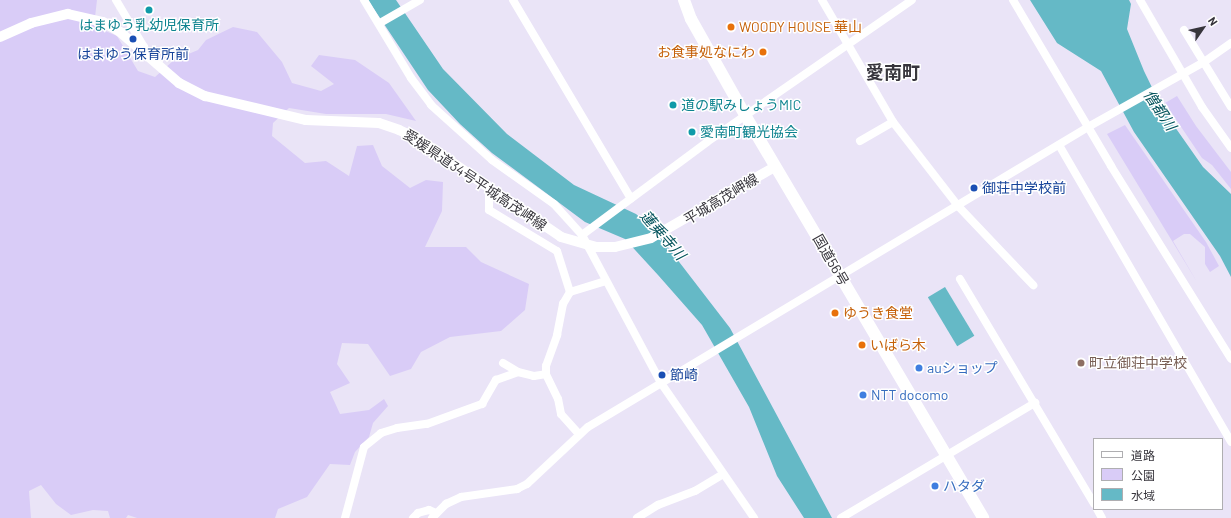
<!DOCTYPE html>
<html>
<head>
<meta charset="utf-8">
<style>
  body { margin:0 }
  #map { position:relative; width:1231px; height:518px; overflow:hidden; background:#eae4f7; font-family:Barlow,"Noto Sans JP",sans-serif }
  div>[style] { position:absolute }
  .green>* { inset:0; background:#d9ccf7 }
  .water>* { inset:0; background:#65b9c6; transform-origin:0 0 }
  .minor>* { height:8px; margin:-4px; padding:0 4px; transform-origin:4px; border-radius:4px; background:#fff }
  .major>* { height:10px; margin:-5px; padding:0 5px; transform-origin:5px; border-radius:5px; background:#fff }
  .highway>* { height:12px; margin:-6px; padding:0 6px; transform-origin:6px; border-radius:6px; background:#fff }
  .dots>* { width:11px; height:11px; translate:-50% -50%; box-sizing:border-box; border:2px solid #fff; border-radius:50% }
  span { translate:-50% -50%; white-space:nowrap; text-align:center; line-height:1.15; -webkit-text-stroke:3px #fff; paint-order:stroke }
  .culture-label { font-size:14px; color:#0d838f }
  .left { translate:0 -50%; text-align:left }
  .food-label { font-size:14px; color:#c56008 }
  .right { translate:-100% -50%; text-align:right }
  .transit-label { font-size:14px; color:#164399 }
  .street-label { font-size:14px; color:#37353c }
  .education-label { font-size:14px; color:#785e54 }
  .shop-label { font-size:14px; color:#366cbe }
  .water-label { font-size:15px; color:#02525b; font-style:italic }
  .district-label { font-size:18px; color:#37353c; font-weight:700 }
  .legend { position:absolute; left:1093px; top:438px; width:130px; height:72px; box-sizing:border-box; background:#fff; border:1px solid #afaeb1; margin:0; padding:5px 7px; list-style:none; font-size:12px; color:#37353c }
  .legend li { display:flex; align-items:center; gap:8px; height:20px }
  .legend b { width:20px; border:1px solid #afaeb1 }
  .north { position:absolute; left:1183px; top:8px; width:40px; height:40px; -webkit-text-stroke:3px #fff; paint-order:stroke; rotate:56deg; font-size:11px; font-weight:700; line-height:16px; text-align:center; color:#37353c }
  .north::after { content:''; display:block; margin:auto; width:14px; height:18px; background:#37353c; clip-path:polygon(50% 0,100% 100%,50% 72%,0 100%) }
</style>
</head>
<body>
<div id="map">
  <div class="green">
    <i style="clip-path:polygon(0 0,97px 0,94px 26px,117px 36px,138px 71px,155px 77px,174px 60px,198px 50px,206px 40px,233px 27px,257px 32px,282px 62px,292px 83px,321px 91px,334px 84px,311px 66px,319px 55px,355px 60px,389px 83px,416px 121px,386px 114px,326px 114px,289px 108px,273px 123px,272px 136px,305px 163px,326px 161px,349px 176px,357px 146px,373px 145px,382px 166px,410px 188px,426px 180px,443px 182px,442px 211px,425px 247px,466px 247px,481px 262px,529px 284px,525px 310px,501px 331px,450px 337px,421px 352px,411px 369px,390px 376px,368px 344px,342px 343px,337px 364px,350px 383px,330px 392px,340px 414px,369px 410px,384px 399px,388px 406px,373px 423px,369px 437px,355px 452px,350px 465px,330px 464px,307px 497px,278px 509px,275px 518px,137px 518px,128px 515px,126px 518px,110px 518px,108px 511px,93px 510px,71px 515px,56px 504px,41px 485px,29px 491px,31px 518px,0 518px)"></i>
    <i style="clip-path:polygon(1177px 96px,1196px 126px,1231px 172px,1231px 189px,1212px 165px,1202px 158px,1165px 103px)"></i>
    <i style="clip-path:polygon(1125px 125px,1206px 242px,1219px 266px,1210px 272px,1205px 264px,1205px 247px,1190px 234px,1184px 234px,1173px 241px,1197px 282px,1107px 134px)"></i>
  </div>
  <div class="water">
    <i style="clip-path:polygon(368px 0,396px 0,443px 69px,507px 134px,574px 185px,636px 214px,653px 228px,730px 328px,832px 518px,804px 518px,777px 476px,749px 407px,702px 325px,658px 275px,625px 239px,585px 222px,492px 153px,460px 124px,428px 90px)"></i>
    <i style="clip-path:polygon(1030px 0,1129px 0,1131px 4px,1127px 29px,1144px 71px,1163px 110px,1203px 167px,1231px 194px,1231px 277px,1220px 256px,1134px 132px,1101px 71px,1057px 43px)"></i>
    <i style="left:945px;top:287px;width:57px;height:20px;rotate:59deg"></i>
  </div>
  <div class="minor">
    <i style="left:116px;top:0;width:55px;rotate:59.2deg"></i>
    <i style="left:144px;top:47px;width:6px;rotate:99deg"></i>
    <i style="left:364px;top:0;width:91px;rotate:58.9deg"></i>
    <i style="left:411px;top:78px;width:34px;rotate:53deg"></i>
    <i style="left:431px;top:105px;width:82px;rotate:42deg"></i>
    <i style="left:492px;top:160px;width:76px;rotate:35.4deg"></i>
    <i style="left:554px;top:204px;width:42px;rotate:47.9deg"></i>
    <i style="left:582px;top:235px;width:168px;rotate:61.9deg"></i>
    <i style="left:661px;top:383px;width:164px;rotate:55.4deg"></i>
    <i style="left:513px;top:0;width:231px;rotate:59.3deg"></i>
    <i style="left:822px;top:0;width:141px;rotate:59.8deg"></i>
    <i style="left:893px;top:122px;width:108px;rotate:52.2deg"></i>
    <i style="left:959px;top:207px;width:108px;rotate:46.5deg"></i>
    <i style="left:1013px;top:0;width:193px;rotate:59.4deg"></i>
    <i style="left:1111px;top:166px;width:227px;rotate:58.1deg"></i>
    <i style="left:1140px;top:0;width:124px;rotate:59.9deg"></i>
    <i style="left:1202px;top:107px;width:50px;rotate:54.7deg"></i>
    <i style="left:380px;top:23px;width:46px;rotate:-29.9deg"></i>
    <i style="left:1184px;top:30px;width:90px;rotate:58.6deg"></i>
    <i style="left:860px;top:141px;width:38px;rotate:-30deg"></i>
    <i style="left:1059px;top:145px;width:343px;rotate:59.9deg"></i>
    <i style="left:489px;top:195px;width:15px;rotate:90deg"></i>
    <i style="left:489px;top:210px;width:79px;rotate:31.1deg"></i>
    <i style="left:557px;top:251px;width:43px;rotate:72.4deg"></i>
    <i style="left:582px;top:235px;width:156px;rotate:-36.6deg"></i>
    <i style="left:707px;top:142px;width:249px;rotate:-34.7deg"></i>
    <i style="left:960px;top:279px;width:262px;rotate:59.2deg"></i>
    <i style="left:503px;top:363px;width:17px;rotate:31deg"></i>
    <i style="left:518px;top:372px;width:16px;rotate:14deg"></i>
    <i style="left:534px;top:376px;width:12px;rotate:-9deg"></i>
    <i style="left:578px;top:433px;width:25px;rotate:-132deg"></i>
    <i style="left:561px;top:414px;width:15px;rotate:-101deg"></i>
    <i style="left:558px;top:399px;width:28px;rotate:-116deg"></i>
    <i style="left:546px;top:374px;width:8px;rotate:-90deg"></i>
    <i style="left:546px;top:366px;width:33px;rotate:-70deg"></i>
    <i style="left:557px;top:335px;width:32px;rotate:-79deg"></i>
    <i style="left:563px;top:304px;width:14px;rotate:-60deg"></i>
    <i style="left:570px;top:292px;width:37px;rotate:-17deg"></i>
    <i style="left:1097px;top:509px;width:10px;rotate:61deg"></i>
    <i style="left:345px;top:518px;width:73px;rotate:-75deg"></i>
    <i style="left:364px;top:447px;width:22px;rotate:-39deg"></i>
    <i style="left:381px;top:433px;width:17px;rotate:-17deg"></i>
    <i style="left:397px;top:428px;width:30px;rotate:-8deg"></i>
    <i style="left:427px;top:424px;width:59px;rotate:-20deg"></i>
    <i style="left:482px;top:404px;width:28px;rotate:-60deg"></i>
    <i style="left:496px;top:380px;width:23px;rotate:-20deg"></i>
    <i style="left:413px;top:518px;width:7px;rotate:-45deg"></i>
    <i style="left:418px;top:513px;width:11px;rotate:-15deg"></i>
    <i style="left:429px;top:510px;width:8px;rotate:23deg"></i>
    <i style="left:432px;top:518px;width:20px;rotate:-45deg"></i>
    <i style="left:446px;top:504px;width:17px;rotate:-25deg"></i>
    <i style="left:461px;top:497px;width:57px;rotate:-8.1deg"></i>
    <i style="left:517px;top:489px;width:11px;rotate:-27deg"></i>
    <i style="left:527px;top:484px;width:83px;rotate:-43.1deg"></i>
    <i style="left:588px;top:427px;width:583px;rotate:-30.96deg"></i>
    <i style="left:1088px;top:127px;width:133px;rotate:-29.3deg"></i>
    <i style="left:1204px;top:62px;width:33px;rotate:-35deg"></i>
    <i style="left:637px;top:518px;width:25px;rotate:-32deg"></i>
    <i style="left:658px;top:505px;width:40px;rotate:-21deg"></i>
    <i style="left:695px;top:491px;width:33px;rotate:-31deg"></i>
    <i style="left:841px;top:518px;width:226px;rotate:-30.7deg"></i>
  </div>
  <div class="major">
    <i style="left:0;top:37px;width:34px;rotate:-24deg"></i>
    <i style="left:31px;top:23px;width:38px;rotate:-14deg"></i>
    <i style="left:68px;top:14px;width:36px;rotate:13deg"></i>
    <i style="left:103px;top:22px;width:20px;rotate:30deg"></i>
    <i style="left:120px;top:32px;width:78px;rotate:40.8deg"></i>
    <i style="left:179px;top:83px;width:29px;rotate:27deg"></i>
    <i style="left:205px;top:96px;width:104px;rotate:13.4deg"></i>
    <i style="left:306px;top:120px;width:73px;rotate:2.4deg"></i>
    <i style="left:379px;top:123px;width:21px;rotate:19deg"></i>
    <i style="left:399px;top:130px;width:21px;rotate:25deg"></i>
    <i style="left:418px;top:139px;width:173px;rotate:34.4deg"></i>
    <i style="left:561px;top:237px;width:36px;rotate:16deg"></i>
    <i style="left:596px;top:247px;width:19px"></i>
    <i style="left:615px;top:247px;width:37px;rotate:-14deg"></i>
    <i style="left:651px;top:238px;width:144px;rotate:-29.9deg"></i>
  </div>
  <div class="highway">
    <i style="left:684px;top:0;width:20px;rotate:70deg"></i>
    <i style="left:691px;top:19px;width:110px;rotate:60.6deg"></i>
    <i style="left:745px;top:115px;width:468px;rotate:59.4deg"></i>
  </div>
  <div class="dots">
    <i style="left:149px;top:10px;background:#0f9aa8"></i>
    <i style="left:731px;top:27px;background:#e8710a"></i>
    <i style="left:133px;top:39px;background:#1a4fb4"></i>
    <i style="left:763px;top:52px;background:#e8710a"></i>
    <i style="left:673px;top:105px;background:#0f9aa8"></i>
    <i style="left:692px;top:132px;background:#0f9aa8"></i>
    <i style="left:974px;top:188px;background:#1a4fb4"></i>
    <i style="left:835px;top:313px;background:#e8710a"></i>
    <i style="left:862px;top:345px;background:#e8710a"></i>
    <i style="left:1081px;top:363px;background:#8d6e63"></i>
    <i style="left:919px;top:368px;background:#3f7fe0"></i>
    <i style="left:662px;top:375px;background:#1a4fb4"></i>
    <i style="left:863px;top:395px;background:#3f7fe0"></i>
    <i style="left:935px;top:486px;background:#3f7fe0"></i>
  </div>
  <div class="culture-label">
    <span style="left:149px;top:25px">はまゆう乳幼児保育所</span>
    <span class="left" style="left:681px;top:105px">道の駅みしょうMIC</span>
    <span class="left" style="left:700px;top:132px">愛南町観光協会</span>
  </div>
  <div class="food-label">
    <span class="left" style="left:739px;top:27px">WOODY HOUSE 華山</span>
    <span class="right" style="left:755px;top:52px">お食事処なにわ</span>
    <span class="left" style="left:843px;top:313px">ゆうき食堂</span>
    <span class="left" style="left:870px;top:345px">いばら木</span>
  </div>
  <div class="transit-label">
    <span style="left:133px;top:54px">はまゆう保育所前</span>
    <span class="left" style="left:982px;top:188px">御荘中学校前</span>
    <span class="left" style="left:670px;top:375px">節崎</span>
  </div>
  <div class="street-label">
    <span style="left:475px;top:180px;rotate:34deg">愛媛県道34号平城高茂岬線</span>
    <span style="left:721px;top:199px;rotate:-31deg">平城高茂岬線</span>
    <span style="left:831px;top:260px;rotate:60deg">国道56号</span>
  </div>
  <div class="education-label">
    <span class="left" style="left:1089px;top:363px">町立御荘中学校</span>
  </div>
  <div class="shop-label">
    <span class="left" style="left:927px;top:368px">auショップ</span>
    <span class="left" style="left:871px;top:395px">NTT docomo</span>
    <span class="left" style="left:943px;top:486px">ハタダ</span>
  </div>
  <div class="water-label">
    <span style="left:1160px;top:110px;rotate:56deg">僧都川</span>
    <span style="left:663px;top:235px;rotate:49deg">蓮乗寺川</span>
  </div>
  <div class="district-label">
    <span style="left:893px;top:72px">愛南町</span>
  </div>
  <ul class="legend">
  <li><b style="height:5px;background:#fff"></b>道路</li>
  <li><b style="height:11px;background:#d9ccf7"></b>公園</li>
  <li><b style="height:11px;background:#65b9c6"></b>水域</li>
  </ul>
  <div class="north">N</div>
</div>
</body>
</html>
